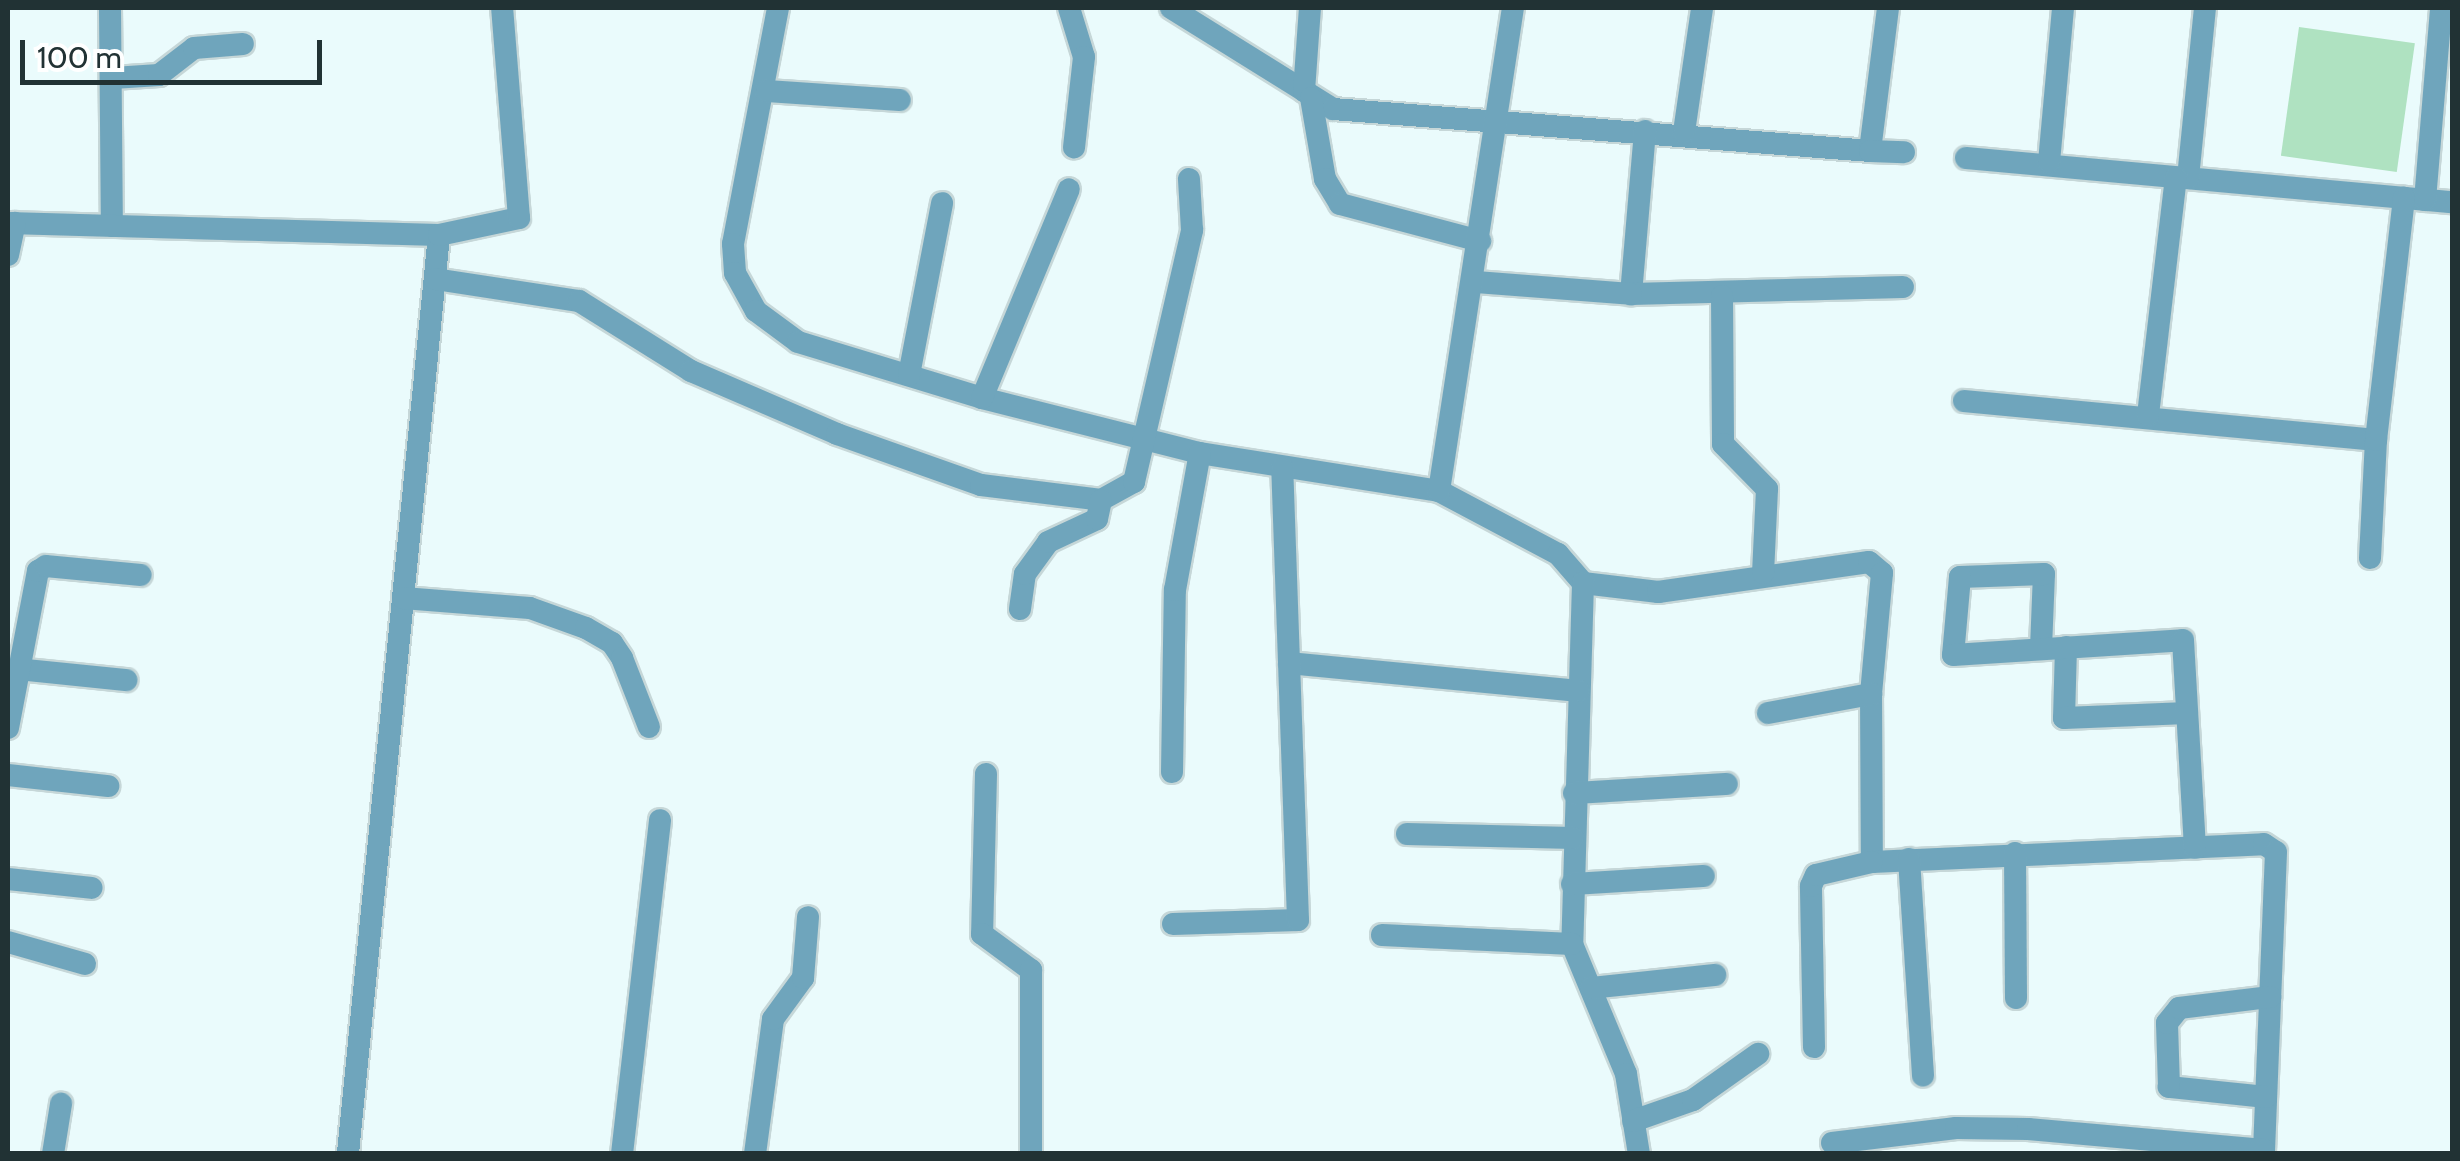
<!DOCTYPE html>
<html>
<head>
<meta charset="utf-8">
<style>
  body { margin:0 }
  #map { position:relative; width:2460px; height:1161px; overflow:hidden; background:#eafbfc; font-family:Cabin,sans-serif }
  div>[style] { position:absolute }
  .green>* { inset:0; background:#afe2c1; transform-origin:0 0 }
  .roads { filter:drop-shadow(2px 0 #c6d7d8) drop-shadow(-2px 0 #c6d7d8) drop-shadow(0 2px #c6d7d8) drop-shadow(0 -2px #c6d7d8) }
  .minor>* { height:22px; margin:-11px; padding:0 11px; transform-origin:11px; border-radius:11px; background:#6fa5bc }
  span { translate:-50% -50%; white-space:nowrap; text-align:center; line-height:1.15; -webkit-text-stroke:8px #fff; paint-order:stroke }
  .frame { position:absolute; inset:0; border:10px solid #213234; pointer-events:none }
  .scale { position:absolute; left:20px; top:40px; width:302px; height:45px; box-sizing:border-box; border:5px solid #213234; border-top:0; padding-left:12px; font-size:30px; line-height:35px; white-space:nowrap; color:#213234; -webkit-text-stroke:8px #fff; paint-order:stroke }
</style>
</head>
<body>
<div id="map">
  <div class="green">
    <i style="left:2299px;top:27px;width:117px;height:130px;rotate:8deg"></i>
  </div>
  <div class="roads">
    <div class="minor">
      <i style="left:110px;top:8px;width:218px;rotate:89.5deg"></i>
      <i style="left:778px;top:8px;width:240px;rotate:100.8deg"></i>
      <i style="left:733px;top:244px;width:29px;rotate:86deg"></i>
      <i style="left:735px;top:273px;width:43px;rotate:61.1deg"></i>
      <i style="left:756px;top:311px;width:52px;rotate:36.4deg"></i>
      <i style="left:798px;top:342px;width:192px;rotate:16.9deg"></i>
      <i style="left:982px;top:398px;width:225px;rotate:14.2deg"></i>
      <i style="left:1200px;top:453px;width:242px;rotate:9deg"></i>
      <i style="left:1439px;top:491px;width:135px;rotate:27.9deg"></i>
      <i style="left:1558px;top:554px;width:38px;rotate:49deg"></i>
      <i style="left:1583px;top:583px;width:76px;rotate:6.8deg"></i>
      <i style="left:1658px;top:592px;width:213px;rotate:-8.1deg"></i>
      <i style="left:1869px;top:562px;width:17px;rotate:40deg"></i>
      <i style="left:1882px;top:573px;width:121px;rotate:95.2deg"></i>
      <i style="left:1871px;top:694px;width:168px;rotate:89.7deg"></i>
      <i style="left:1872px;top:862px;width:392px;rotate:-2.6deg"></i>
      <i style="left:2264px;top:844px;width:14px;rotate:34deg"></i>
      <i style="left:2276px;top:852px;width:302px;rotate:92.3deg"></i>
      <i style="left:1069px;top:8px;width:51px;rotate:73deg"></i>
      <i style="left:1084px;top:57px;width:91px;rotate:96.3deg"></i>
      <i style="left:1171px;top:8px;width:191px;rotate:31.9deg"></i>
      <i style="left:1333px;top:109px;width:539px;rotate:4.47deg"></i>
      <i style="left:1888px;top:8px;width:144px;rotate:97.2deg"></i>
      <i style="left:1870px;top:151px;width:34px;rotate:2deg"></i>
      <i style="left:113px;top:78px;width:46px;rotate:-3.7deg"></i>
      <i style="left:159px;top:75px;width:44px;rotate:-37.6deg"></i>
      <i style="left:194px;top:48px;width:49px;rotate:-4.7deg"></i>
      <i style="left:767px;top:91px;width:133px;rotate:3.9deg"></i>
      <i style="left:1304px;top:91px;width:83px;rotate:-85.9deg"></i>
      <i style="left:1311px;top:98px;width:82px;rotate:80.2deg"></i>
      <i style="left:1325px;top:179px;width:29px;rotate:59deg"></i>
      <i style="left:1340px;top:204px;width:145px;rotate:14.8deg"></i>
      <i style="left:1645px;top:131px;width:164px;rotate:94.9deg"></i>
      <i style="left:1631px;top:294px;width:272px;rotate:-1.5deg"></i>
      <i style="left:1684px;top:132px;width:125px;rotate:-81.7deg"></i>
      <i style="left:1966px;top:158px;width:488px;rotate:5.2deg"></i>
      <i style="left:2049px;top:162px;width:155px;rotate:-84.8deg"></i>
      <i style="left:2188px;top:178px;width:171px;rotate:-84.3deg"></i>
      <i style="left:2425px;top:200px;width:193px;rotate:-85.2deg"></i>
      <i style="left:8px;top:223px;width:431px;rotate:1.6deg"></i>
      <i style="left:439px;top:235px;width:923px;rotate:95.66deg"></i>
      <i style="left:439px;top:235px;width:82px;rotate:-12deg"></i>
      <i style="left:519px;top:218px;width:211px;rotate:-94.6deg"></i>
      <i style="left:8px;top:255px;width:33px;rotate:-78deg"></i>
      <i style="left:435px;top:279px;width:146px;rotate:8.7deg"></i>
      <i style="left:579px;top:301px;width:132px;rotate:32deg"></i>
      <i style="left:691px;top:371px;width:159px;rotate:23.3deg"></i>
      <i style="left:837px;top:434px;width:153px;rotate:19.5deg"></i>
      <i style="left:981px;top:485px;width:121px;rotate:7.1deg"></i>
      <i style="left:1101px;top:500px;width:38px;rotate:-29deg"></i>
      <i style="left:1134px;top:482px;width:259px;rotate:-77deg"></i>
      <i style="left:1192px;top:230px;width:51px;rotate:-93.4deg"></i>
      <i style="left:1476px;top:282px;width:155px;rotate:4.4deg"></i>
      <i style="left:1722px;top:296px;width:148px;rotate:89.6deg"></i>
      <i style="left:1723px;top:444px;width:63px;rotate:45.6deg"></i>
      <i style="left:1767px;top:489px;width:84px;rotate:92.7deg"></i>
      <i style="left:909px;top:375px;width:175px;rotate:-79.1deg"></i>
      <i style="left:982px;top:398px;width:226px;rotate:-67.4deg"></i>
      <i style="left:1964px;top:401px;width:414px;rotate:5.4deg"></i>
      <i style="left:2148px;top:415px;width:239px;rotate:-83.3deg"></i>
      <i style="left:1439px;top:491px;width:489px;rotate:-81.3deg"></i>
      <i style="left:2370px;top:558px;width:118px;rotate:-87.1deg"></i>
      <i style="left:2376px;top:440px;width:244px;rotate:-83.4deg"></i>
      <i style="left:1583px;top:583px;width:361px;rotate:91.7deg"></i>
      <i style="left:1572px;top:944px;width:141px;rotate:67.4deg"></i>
      <i style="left:1626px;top:1074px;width:81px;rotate:80.8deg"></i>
      <i style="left:403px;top:598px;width:127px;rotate:4.5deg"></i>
      <i style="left:530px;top:608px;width:59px;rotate:19.7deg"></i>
      <i style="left:586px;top:628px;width:30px;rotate:30deg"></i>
      <i style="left:612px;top:643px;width:18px;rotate:56deg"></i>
      <i style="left:622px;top:658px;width:74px;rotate:68.6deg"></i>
      <i style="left:1020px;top:609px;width:35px;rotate:-82deg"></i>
      <i style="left:1025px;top:574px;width:39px;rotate:-54deg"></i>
      <i style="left:1048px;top:542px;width:54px;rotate:-25.1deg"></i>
      <i style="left:1097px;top:519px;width:19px;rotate:-78deg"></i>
      <i style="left:2066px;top:647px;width:71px;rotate:91.6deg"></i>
      <i style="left:2064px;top:718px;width:123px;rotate:-2.3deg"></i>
      <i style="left:2041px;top:648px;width:74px;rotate:-87.7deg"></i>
      <i style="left:2044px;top:574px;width:84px;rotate:178deg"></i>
      <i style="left:1960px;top:577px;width:78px;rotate:95.1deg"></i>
      <i style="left:1953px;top:655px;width:230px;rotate:-3.7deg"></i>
      <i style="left:2183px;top:640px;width:208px;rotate:86.7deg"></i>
      <i style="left:1289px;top:663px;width:291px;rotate:5.5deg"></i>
      <i style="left:17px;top:669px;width:110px;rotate:5.8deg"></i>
      <i style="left:1768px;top:713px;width:105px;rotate:-10.5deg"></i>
      <i style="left:8px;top:728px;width:160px;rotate:-79.2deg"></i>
      <i style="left:38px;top:571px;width:9px;rotate:-32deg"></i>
      <i style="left:46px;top:566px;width:95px;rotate:5.4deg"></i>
      <i style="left:1172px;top:772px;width:182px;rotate:-89.1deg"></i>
      <i style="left:1175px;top:590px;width:139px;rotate:-79.7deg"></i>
      <i style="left:986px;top:774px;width:160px;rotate:91.4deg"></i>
      <i style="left:982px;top:934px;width:61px;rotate:36.3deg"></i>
      <i style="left:1031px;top:970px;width:184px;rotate:90deg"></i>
      <i style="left:8px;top:775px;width:101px;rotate:6.3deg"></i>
      <i style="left:1574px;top:793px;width:153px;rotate:-3.4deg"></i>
      <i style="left:1407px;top:834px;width:166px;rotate:1.4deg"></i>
      <i style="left:2015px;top:853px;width:145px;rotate:89.6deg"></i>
      <i style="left:1909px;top:859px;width:217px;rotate:86.3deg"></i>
      <i style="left:8px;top:879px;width:84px;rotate:6.1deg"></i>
      <i style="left:1572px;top:884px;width:132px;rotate:-3.5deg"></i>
      <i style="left:1173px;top:924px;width:125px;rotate:-1.8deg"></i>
      <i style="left:1298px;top:920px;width:451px;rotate:-92deg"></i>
      <i style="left:1382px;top:935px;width:190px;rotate:2.7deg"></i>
      <i style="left:8px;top:942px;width:80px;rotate:15.9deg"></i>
      <i style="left:1591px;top:988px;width:125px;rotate:-6deg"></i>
      <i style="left:1814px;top:1047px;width:161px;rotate:-91.1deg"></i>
      <i style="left:1811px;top:886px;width:12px;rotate:-66deg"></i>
      <i style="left:1816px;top:875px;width:57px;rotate:-13.1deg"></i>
      <i style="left:2266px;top:1097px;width:98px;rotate:-174.1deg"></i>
      <i style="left:2169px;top:1087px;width:64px;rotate:-91.8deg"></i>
      <i style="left:2167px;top:1023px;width:19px;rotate:-51deg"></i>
      <i style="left:2179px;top:1008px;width:92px;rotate:-6.9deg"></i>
      <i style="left:1633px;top:1121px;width:64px;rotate:-19.3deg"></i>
      <i style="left:1693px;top:1100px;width:80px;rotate:-35.3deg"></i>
      <i style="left:1832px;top:1143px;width:125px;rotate:-6.9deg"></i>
      <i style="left:1956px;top:1128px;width:72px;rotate:0.8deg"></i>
      <i style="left:2028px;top:1129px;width:237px;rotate:5.1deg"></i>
      <i style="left:53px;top:1154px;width:51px;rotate:-80.9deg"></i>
      <i style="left:622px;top:1154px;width:336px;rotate:-83.5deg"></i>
      <i style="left:755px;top:1154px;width:136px;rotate:-82.4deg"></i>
      <i style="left:773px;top:1019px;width:51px;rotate:-53.8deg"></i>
      <i style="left:803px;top:978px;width:61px;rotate:-85.3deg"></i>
    </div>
  </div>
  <div class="frame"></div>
  <div class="scale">100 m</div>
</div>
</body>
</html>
